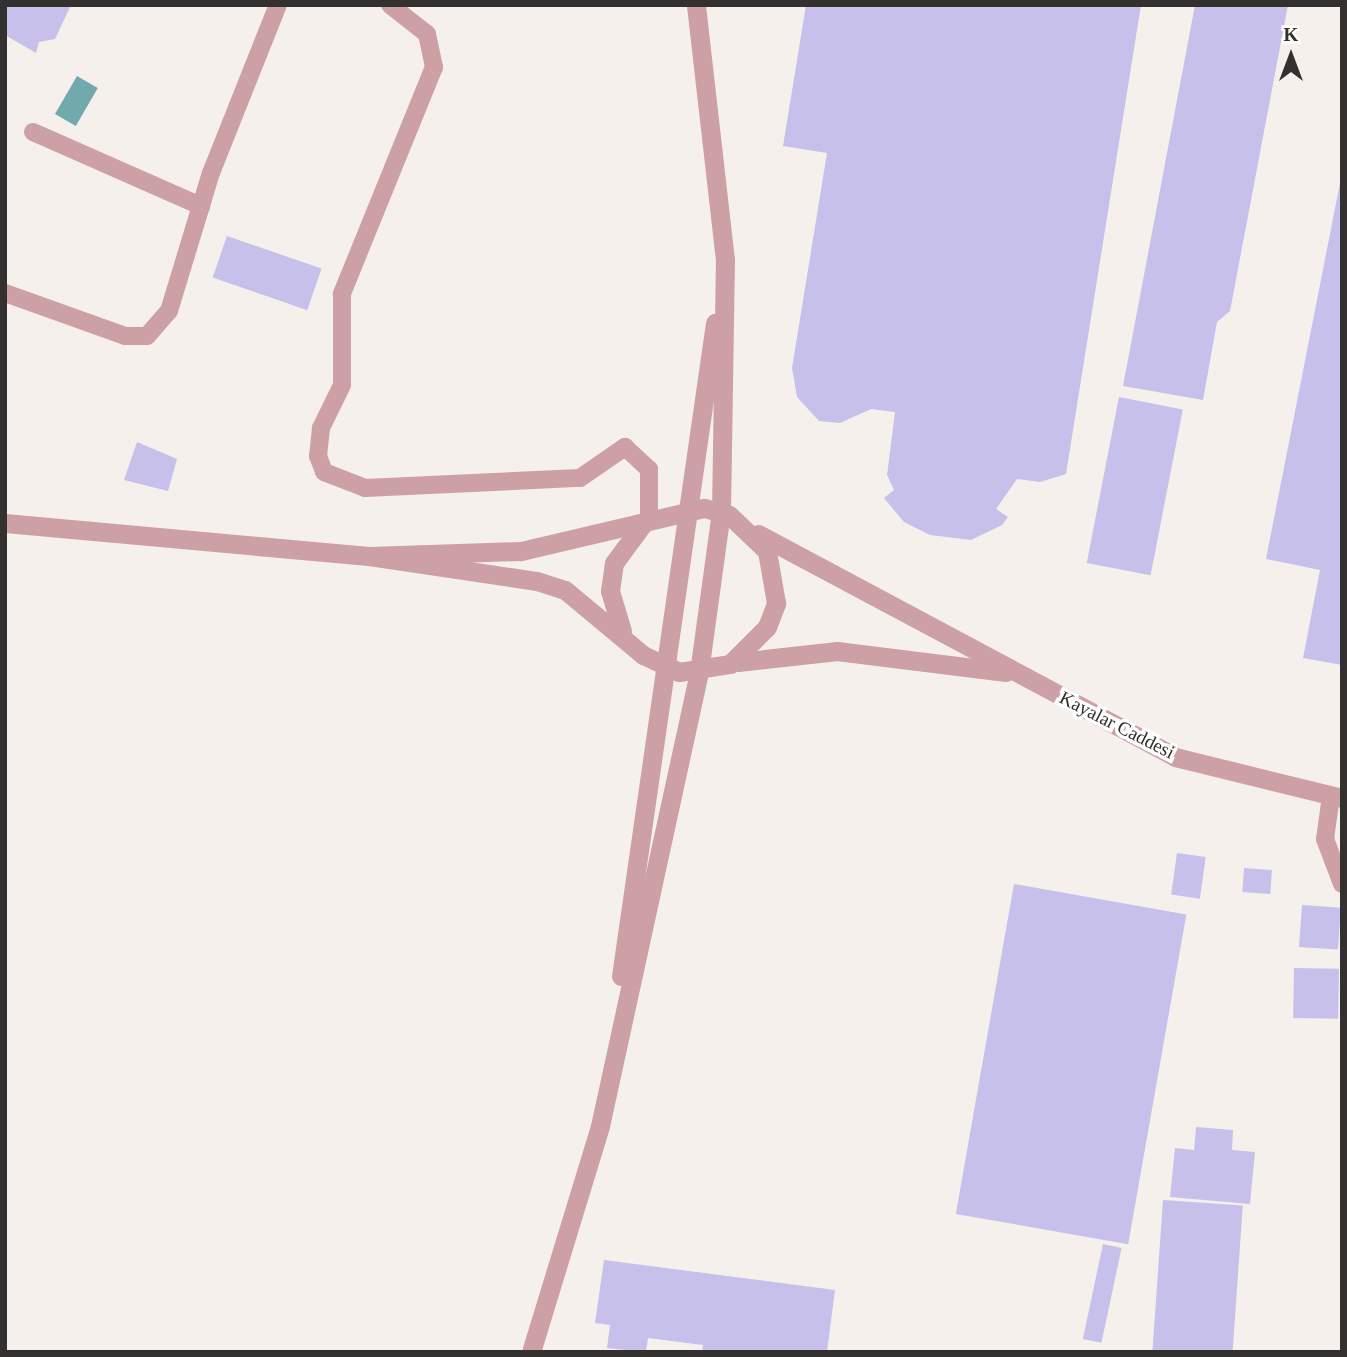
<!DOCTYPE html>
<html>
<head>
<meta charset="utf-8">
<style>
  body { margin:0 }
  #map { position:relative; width:1347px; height:1357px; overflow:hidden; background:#f5f0ec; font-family:"Times New Roman",serif }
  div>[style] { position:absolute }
  .water>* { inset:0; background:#70aaac; transform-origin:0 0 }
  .building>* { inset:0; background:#c6c0eb; transform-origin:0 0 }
  .service>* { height:18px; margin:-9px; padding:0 9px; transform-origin:9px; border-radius:9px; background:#cda0a6 }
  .tertiary>* { height:19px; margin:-9.5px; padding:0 9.5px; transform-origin:9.5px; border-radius:9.5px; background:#cda0a6 }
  span { translate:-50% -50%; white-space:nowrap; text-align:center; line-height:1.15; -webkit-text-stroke:7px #fff; paint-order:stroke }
  .street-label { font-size:19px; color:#333130 }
  .frame { position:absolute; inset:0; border:7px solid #333130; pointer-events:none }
  .north { position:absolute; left:1256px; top:21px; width:70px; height:70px; -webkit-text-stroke:5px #fff; paint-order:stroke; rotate:0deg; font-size:19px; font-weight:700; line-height:28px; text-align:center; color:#333130 }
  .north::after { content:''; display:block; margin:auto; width:24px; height:32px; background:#333130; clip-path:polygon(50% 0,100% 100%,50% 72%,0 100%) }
</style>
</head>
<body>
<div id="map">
  <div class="water">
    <i style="left:77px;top:76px;width:24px;height:44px;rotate:30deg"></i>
  </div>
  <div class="building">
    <i style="clip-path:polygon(5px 5px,71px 5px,55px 39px,39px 42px,36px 53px,5px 35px)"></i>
    <i style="clip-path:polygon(806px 5px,1141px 5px,1066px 474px,1040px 482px,1017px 479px,996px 509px,1008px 517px,1002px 525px,971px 540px,930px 535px,904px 522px,884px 498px,894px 490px,887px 475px,895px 412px,871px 409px,840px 423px,819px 421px,797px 397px,792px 368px,827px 153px,783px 146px)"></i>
    <i style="clip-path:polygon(1195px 5px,1288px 5px,1230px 311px,1217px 322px,1203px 400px,1123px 386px)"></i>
    <i style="clip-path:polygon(1340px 183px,1342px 183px,1342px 665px,1303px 658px,1320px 570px,1266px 559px)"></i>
    <i style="left:227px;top:236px;width:100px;height:44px;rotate:19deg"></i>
    <i style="left:1119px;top:397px;width:65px;height:169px;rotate:11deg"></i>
    <i style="clip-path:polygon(137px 442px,177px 459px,168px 491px,124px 480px)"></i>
    <i style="left:1177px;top:853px;width:29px;height:42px;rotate:8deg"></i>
    <i style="left:1244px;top:868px;width:28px;height:24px;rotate:4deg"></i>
    <i style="left:1014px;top:884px;width:175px;height:335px;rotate:10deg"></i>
    <i style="left:1302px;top:905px;width:39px;height:42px;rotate:4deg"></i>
    <i style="left:1294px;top:968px;width:45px;height:50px;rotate:1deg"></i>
    <i style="clip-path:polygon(1196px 1127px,1233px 1130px,1232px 1150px,1255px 1152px,1250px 1204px,1170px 1197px,1175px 1148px,1194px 1150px)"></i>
    <i style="left:1163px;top:1200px;width:80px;height:152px;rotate:4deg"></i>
    <i style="left:1103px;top:1244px;width:19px;height:97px;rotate:12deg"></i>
    <i style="clip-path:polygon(604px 1260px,835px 1290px,827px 1352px,702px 1352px,703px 1345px,648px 1338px,646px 1352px,607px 1348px,610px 1325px,595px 1323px)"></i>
  </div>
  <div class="service">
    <i style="left:390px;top:5px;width:47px;rotate:38.1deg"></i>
    <i style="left:427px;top:34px;width:34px;rotate:78deg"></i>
    <i style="left:434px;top:67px;width:245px;rotate:112.1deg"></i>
    <i style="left:342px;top:294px;width:91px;rotate:90deg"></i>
    <i style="left:342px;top:385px;width:48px;rotate:116deg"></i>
    <i style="left:321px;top:428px;width:28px;rotate:96deg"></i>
    <i style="left:318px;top:456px;width:17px;rotate:69deg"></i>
    <i style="left:324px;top:472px;width:44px;rotate:21.3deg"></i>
    <i style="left:365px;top:488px;width:215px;rotate:-2.7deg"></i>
    <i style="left:580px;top:478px;width:55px;rotate:-34.6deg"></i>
    <i style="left:625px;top:447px;width:33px;rotate:43deg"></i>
    <i style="left:649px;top:469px;width:50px;rotate:90deg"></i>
    <i style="left:33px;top:132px;width:184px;rotate:23.8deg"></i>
    <i style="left:5px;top:293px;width:127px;rotate:19.7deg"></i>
    <i style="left:125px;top:336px;width:22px"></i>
    <i style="left:147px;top:336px;width:33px;rotate:-49deg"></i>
    <i style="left:169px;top:311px;width:144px;rotate:-73.1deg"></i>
    <i style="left:211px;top:173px;width:181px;rotate:-68.3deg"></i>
    <i style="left:1331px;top:796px;width:43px;rotate:97.9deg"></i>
    <i style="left:1325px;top:839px;width:48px;rotate:69.3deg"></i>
  </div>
  <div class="tertiary">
    <i style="left:5px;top:523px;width:365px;rotate:5.2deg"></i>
    <i style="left:369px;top:556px;width:170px;rotate:8.5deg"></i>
    <i style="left:537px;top:581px;width:29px;rotate:18deg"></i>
    <i style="left:565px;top:590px;width:102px;rotate:39.8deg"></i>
    <i style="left:643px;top:655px;width:40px;rotate:25deg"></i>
    <i style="left:679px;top:672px;width:52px;rotate:-8.9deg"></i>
    <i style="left:730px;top:664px;width:52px;rotate:-45deg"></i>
    <i style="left:767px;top:627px;width:26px;rotate:-69deg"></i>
    <i style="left:776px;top:603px;width:53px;rotate:-99.8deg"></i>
    <i style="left:767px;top:551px;width:52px;rotate:-136.5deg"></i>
    <i style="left:729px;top:515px;width:26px;rotate:-164deg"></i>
    <i style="left:704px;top:508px;width:189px;rotate:166.8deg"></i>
    <i style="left:520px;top:551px;width:151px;rotate:178.1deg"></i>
    <i style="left:758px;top:534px;width:473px;rotate:28.1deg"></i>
    <i style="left:1175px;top:757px;width:172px;rotate:13.8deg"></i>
    <i style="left:622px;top:631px;width:42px;rotate:-106.7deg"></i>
    <i style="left:610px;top:591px;width:28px;rotate:-82deg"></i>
    <i style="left:614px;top:563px;width:49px;rotate:-53.4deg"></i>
    <i style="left:738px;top:662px;width:100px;rotate:-6.3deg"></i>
    <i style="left:837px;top:651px;width:170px;rotate:7.1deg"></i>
    <i style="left:621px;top:976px;width:660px;rotate:-81.81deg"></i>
    <i style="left:531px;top:1352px;width:236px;rotate:-73deg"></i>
    <i style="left:600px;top:1126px;width:465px;rotate:-77.7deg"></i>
    <i style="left:699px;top:672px;width:162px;rotate:-82.2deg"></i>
    <i style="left:721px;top:512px;width:252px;rotate:-89.1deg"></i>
    <i style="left:725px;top:260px;width:257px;rotate:-96.5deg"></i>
  </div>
  <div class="street-label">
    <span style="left:1117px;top:725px;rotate:27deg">Kayalar Caddesi</span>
  </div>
  <div class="frame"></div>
  <div class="north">K</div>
</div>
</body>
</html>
